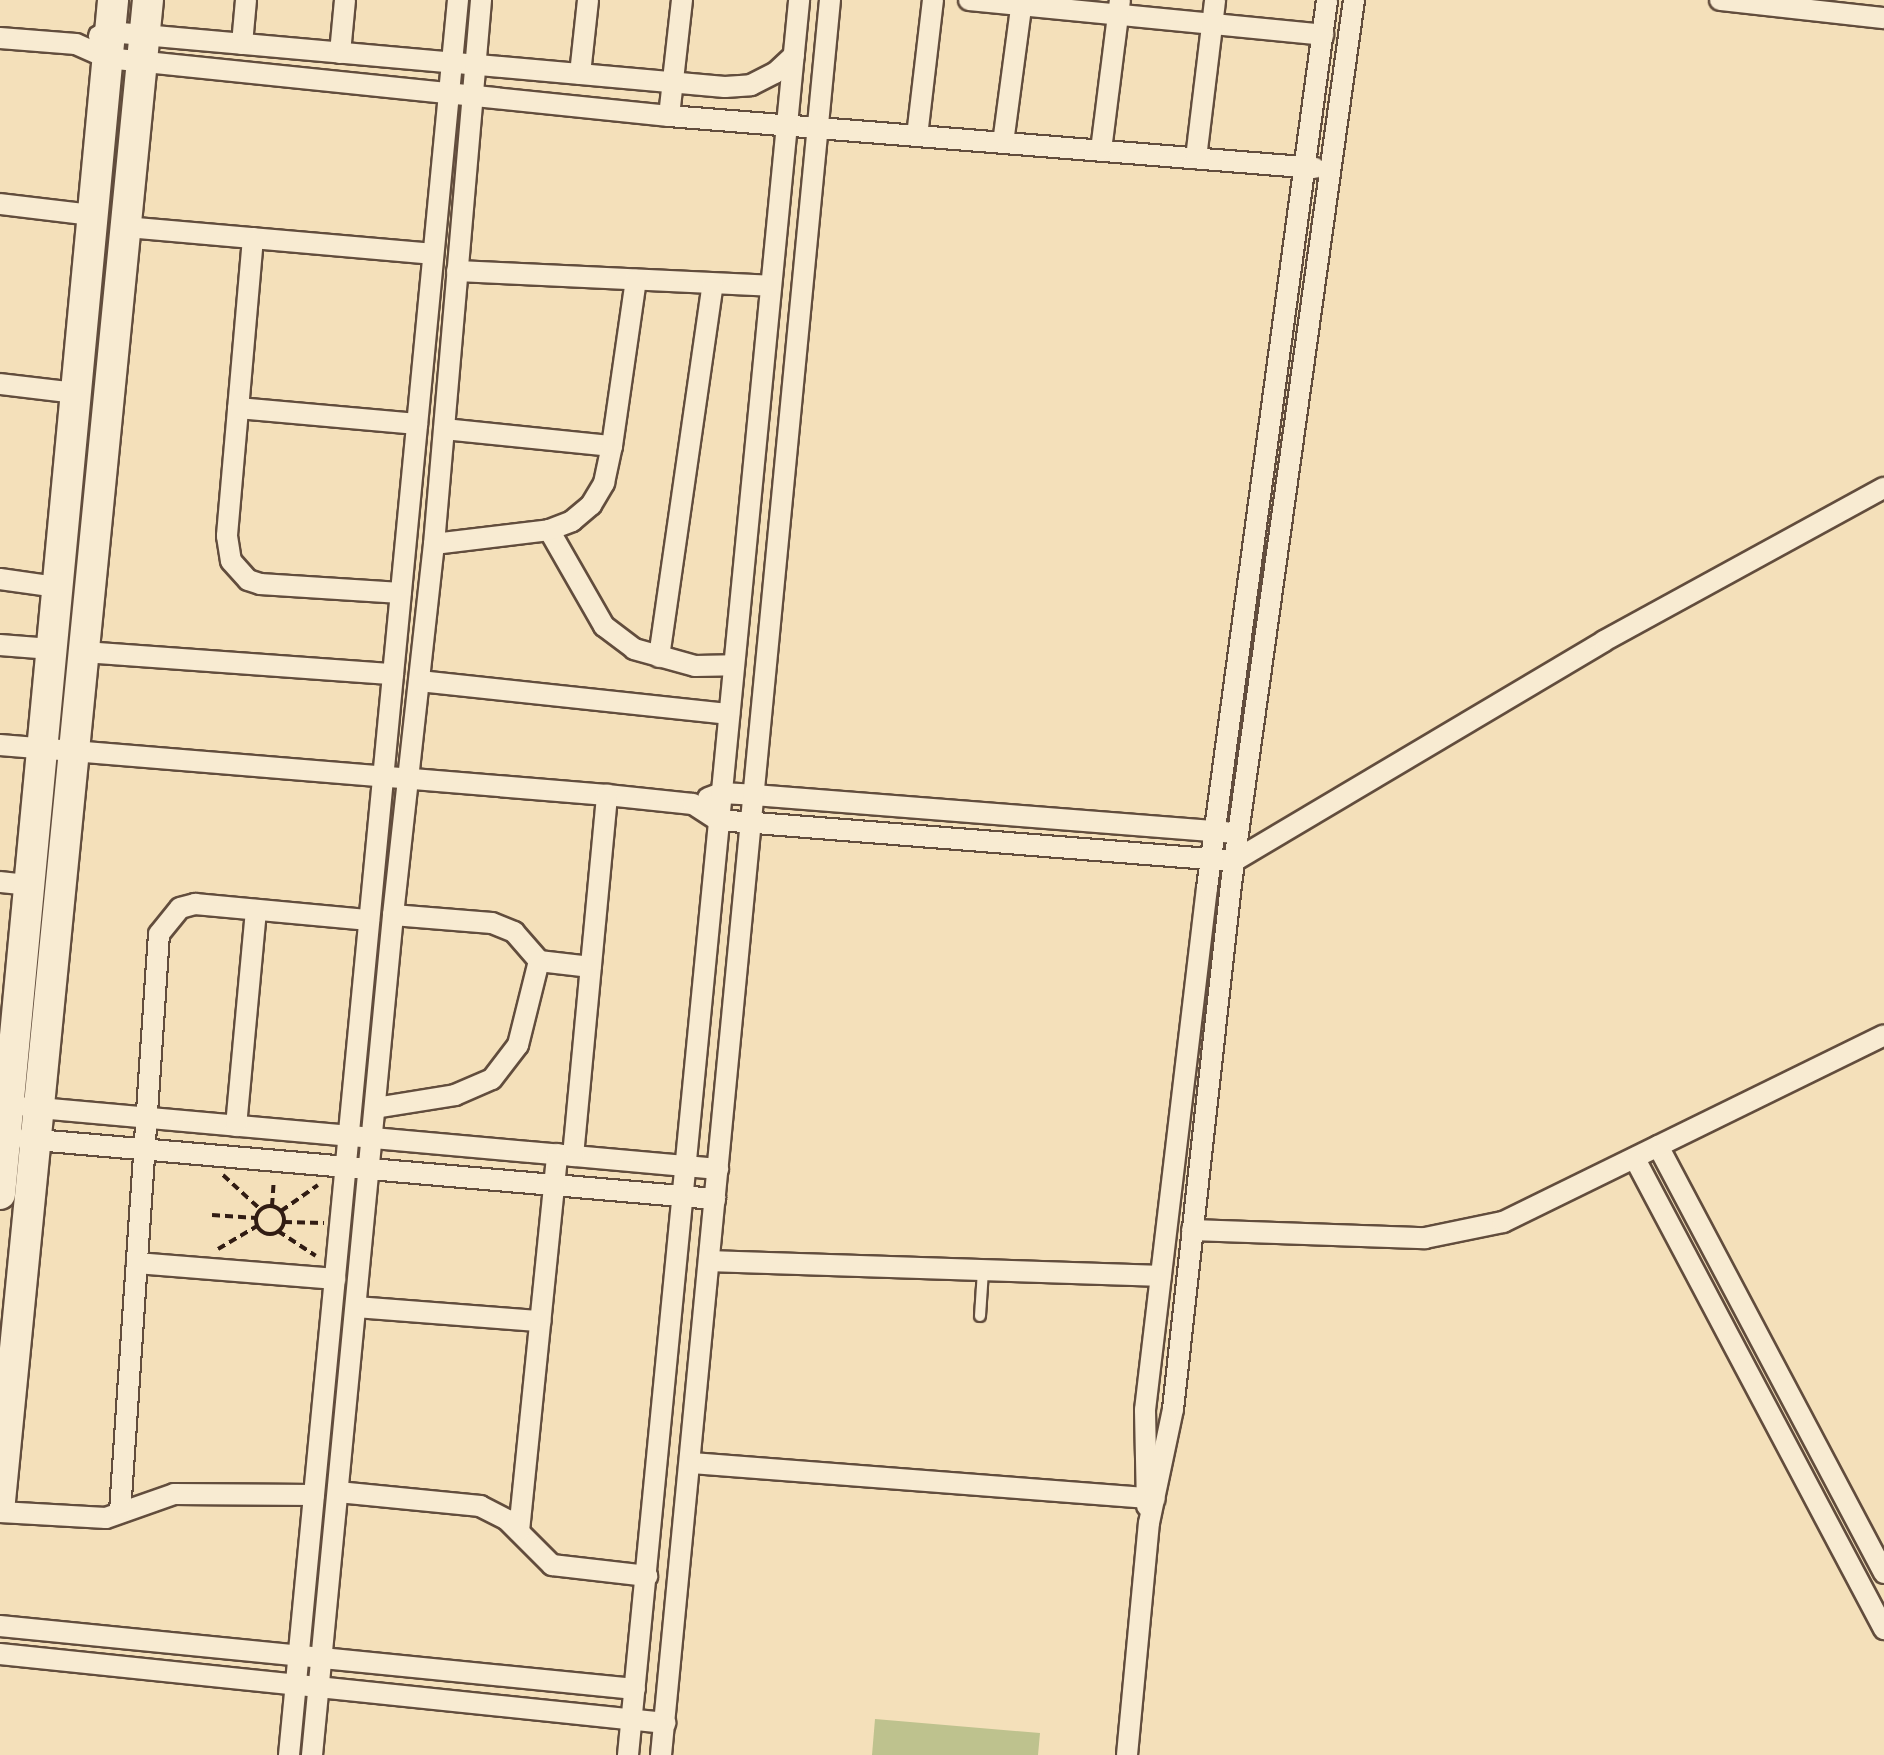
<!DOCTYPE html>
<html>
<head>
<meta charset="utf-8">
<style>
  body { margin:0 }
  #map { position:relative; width:1884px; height:1755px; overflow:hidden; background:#f4e0ba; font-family:"IM FELL Great Primer",serif }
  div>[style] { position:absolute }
  .green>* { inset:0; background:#bec28e }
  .path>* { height:4px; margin-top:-2px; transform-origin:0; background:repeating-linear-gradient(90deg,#311c13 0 8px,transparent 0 13px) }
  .path>.ring { margin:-2px; padding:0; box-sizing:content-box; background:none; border:4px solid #311c13; border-radius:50% }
  .roads { filter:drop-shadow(2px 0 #624d3d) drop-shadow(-2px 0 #624d3d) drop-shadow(0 2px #624d3d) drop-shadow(0 -2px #624d3d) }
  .lane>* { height:10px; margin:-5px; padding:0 5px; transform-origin:5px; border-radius:5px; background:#f8ebd2 }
  .street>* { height:20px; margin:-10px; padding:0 10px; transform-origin:10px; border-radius:10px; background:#f8ebd2 }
  .secondary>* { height:30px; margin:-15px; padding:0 15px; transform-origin:15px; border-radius:15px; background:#f8ebd2 }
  span { translate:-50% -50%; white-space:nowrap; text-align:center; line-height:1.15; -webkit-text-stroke:8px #f8ebd2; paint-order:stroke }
</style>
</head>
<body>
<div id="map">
  <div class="green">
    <i style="clip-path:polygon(875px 1719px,1040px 1733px,1038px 1755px,872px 1755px)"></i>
  </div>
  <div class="path">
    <i style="left:223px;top:1175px;width:50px;rotate:42.6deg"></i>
    <i class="ring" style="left:256px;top:1206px;width:24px;height:24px"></i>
    <i style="left:272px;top:1206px;width:26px;rotate:-86deg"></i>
    <i style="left:281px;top:1211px;width:45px;rotate:-35.1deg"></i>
    <i style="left:212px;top:1215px;width:44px;rotate:3.9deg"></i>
    <i style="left:284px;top:1222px;width:40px;rotate:1.4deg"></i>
    <i style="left:278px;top:1231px;width:45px;rotate:33.3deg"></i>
    <i style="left:218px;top:1249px;width:45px;rotate:-30.5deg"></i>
  </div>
  <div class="roads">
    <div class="lane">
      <i style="left:980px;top:1316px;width:45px;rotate:-86.2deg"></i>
    </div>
    <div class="street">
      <i style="left:969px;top:0;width:356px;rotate:5.6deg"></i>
      <i style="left:1720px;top:0;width:165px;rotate:6.3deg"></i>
      <i style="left:99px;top:36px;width:12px;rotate:-20deg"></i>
      <i style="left:110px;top:32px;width:617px;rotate:5.11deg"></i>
      <i style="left:725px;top:87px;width:26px;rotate:-4deg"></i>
      <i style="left:751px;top:85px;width:27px;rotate:-27deg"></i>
      <i style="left:775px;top:73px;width:26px;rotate:-43deg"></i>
      <i style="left:0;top:38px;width:76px;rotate:4.5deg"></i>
      <i style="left:76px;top:44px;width:34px;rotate:24deg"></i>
      <i style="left:107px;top:58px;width:565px;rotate:5.89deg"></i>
      <i style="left:669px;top:116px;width:648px;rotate:4.6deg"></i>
      <i style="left:242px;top:44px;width:44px;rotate:-84.8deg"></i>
      <i style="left:340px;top:53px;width:53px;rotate:-84.6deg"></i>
      <i style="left:580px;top:74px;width:74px;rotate:-83.8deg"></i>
      <i style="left:669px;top:116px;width:117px;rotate:-83.6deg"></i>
      <i style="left:917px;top:136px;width:137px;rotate:-83.3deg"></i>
      <i style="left:1003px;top:143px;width:144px;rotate:-82.4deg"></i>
      <i style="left:1101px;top:150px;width:151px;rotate:-82.8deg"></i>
      <i style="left:1196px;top:158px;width:159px;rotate:-83.1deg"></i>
      <i style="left:0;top:204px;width:93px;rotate:6.8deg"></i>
      <i style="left:126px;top:227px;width:308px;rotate:5deg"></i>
      <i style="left:253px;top:238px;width:299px;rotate:95deg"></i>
      <i style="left:227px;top:536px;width:25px;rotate:81deg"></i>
      <i style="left:231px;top:561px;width:25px;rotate:48deg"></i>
      <i style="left:248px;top:580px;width:13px;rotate:18deg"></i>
      <i style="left:260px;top:584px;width:141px;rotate:3.7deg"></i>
      <i style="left:457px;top:271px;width:314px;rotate:2.7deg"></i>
      <i style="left:0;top:384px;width:77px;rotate:6.8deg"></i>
      <i style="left:238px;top:408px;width:180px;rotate:5.1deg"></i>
      <i style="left:444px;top:429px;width:169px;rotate:5.8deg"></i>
      <i style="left:549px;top:530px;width:111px;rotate:60.2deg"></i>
      <i style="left:604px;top:626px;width:38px;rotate:37deg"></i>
      <i style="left:634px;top:649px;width:63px;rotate:15.6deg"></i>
      <i style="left:695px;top:666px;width:39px;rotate:-1deg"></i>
      <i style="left:434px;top:544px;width:116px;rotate:-6.9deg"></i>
      <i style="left:549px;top:530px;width:25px;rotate:-21deg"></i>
      <i style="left:572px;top:521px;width:25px;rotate:-40deg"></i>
      <i style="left:591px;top:505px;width:26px;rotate:-59deg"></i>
      <i style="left:604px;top:483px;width:38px;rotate:-78deg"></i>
      <i style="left:612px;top:446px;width:168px;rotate:-81.8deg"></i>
      <i style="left:0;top:579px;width:58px;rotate:8deg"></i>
      <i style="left:0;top:645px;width:51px;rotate:4.5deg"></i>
      <i style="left:84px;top:652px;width:310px;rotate:4.1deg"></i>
      <i style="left:659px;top:657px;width:377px;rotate:-81.8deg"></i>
      <i style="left:420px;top:681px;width:311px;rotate:6.1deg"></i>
      <i style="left:0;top:745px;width:609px;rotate:4.71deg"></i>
      <i style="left:607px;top:795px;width:86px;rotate:6deg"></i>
      <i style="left:693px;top:804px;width:30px;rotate:33deg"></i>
      <i style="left:718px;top:820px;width:518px;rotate:4.54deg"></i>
      <i style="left:1234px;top:861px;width:430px;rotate:-30.7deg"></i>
      <i style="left:1604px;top:641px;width:319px;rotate:-28.7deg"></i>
      <i style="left:708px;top:798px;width:14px;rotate:-21deg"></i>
      <i style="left:721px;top:793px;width:33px;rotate:3deg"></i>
      <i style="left:754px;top:795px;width:474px;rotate:4.5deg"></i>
      <i style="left:0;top:882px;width:29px;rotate:6deg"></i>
      <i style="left:393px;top:915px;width:99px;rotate:4.6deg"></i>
      <i style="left:492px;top:923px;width:24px;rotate:22deg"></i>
      <i style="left:514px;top:932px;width:38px;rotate:49deg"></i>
      <i style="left:539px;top:961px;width:52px;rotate:6.6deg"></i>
      <i style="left:28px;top:1107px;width:693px;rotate:5.13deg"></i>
      <i style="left:375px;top:1108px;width:81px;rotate:-9.2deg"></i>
      <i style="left:455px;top:1095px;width:40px;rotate:-23.4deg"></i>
      <i style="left:492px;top:1079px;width:43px;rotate:-52.6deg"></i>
      <i style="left:518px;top:1045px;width:87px;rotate:-76deg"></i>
      <i style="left:236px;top:1126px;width:217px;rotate:-84.7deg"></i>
      <i style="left:25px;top:1139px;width:693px;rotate:4.97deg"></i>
      <i style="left:1658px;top:1146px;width:483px;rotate:62.1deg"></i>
      <i style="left:573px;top:1156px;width:363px;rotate:-84.6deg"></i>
      <i style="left:1635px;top:1159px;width:532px;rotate:62.09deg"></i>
      <i style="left:1192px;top:1230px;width:233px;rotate:2deg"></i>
      <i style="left:1425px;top:1238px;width:80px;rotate:-11.6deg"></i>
      <i style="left:1503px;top:1222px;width:424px;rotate:-26.1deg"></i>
      <i style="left:710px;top:1261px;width:451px;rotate:1.9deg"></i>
      <i style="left:137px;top:1263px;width:199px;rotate:4.6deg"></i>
      <i style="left:356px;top:1307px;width:185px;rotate:4.4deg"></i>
      <i style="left:692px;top:1463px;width:464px;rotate:4.4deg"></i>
      <i style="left:338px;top:1492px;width:143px;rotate:5.6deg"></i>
      <i style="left:480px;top:1506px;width:30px;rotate:27deg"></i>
      <i style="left:507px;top:1520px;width:64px;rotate:45deg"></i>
      <i style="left:552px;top:1565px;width:96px;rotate:6.6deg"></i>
      <i style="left:1147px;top:1506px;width:96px;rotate:-91.2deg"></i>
      <i style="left:1145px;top:1410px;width:526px;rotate:-83.23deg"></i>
      <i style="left:1207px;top:888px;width:896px;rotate:-82.3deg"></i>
      <i style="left:0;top:1512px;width:106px;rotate:3.2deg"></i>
      <i style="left:106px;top:1518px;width:72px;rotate:-19.4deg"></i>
      <i style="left:174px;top:1494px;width:140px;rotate:0.4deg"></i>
      <i style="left:120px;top:1512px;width:579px;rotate:-86.14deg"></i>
      <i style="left:159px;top:934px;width:33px;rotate:-51deg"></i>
      <i style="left:180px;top:908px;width:16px;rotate:-15deg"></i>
      <i style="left:195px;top:904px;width:175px;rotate:5.3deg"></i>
      <i style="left:519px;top:1531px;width:379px;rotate:-84.2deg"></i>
      <i style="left:0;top:1626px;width:638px;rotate:5.67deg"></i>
      <i style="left:0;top:1654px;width:669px;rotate:5.92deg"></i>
      <i style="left:289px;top:1755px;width:1763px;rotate:-84.5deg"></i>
      <i style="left:312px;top:1755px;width:844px;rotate:-84.49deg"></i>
      <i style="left:393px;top:915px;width:373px;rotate:-83.7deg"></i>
      <i style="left:434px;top:544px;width:546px;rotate:-85.06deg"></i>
      <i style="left:628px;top:1755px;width:1763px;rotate:-84.43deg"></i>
      <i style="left:661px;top:1755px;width:1763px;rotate:-84.5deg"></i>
      <i style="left:1127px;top:1755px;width:233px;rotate:-84.6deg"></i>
      <i style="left:1149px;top:1523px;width:116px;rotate:-78.1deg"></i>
      <i style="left:1173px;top:1409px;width:528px;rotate:-83.7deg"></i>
      <i style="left:1231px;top:884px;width:893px;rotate:-82.08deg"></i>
    </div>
    <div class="secondary">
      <i style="left:0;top:1194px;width:1199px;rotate:-84.59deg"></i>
      <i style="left:0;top:1501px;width:1508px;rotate:-84.37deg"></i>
    </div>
  </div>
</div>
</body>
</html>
